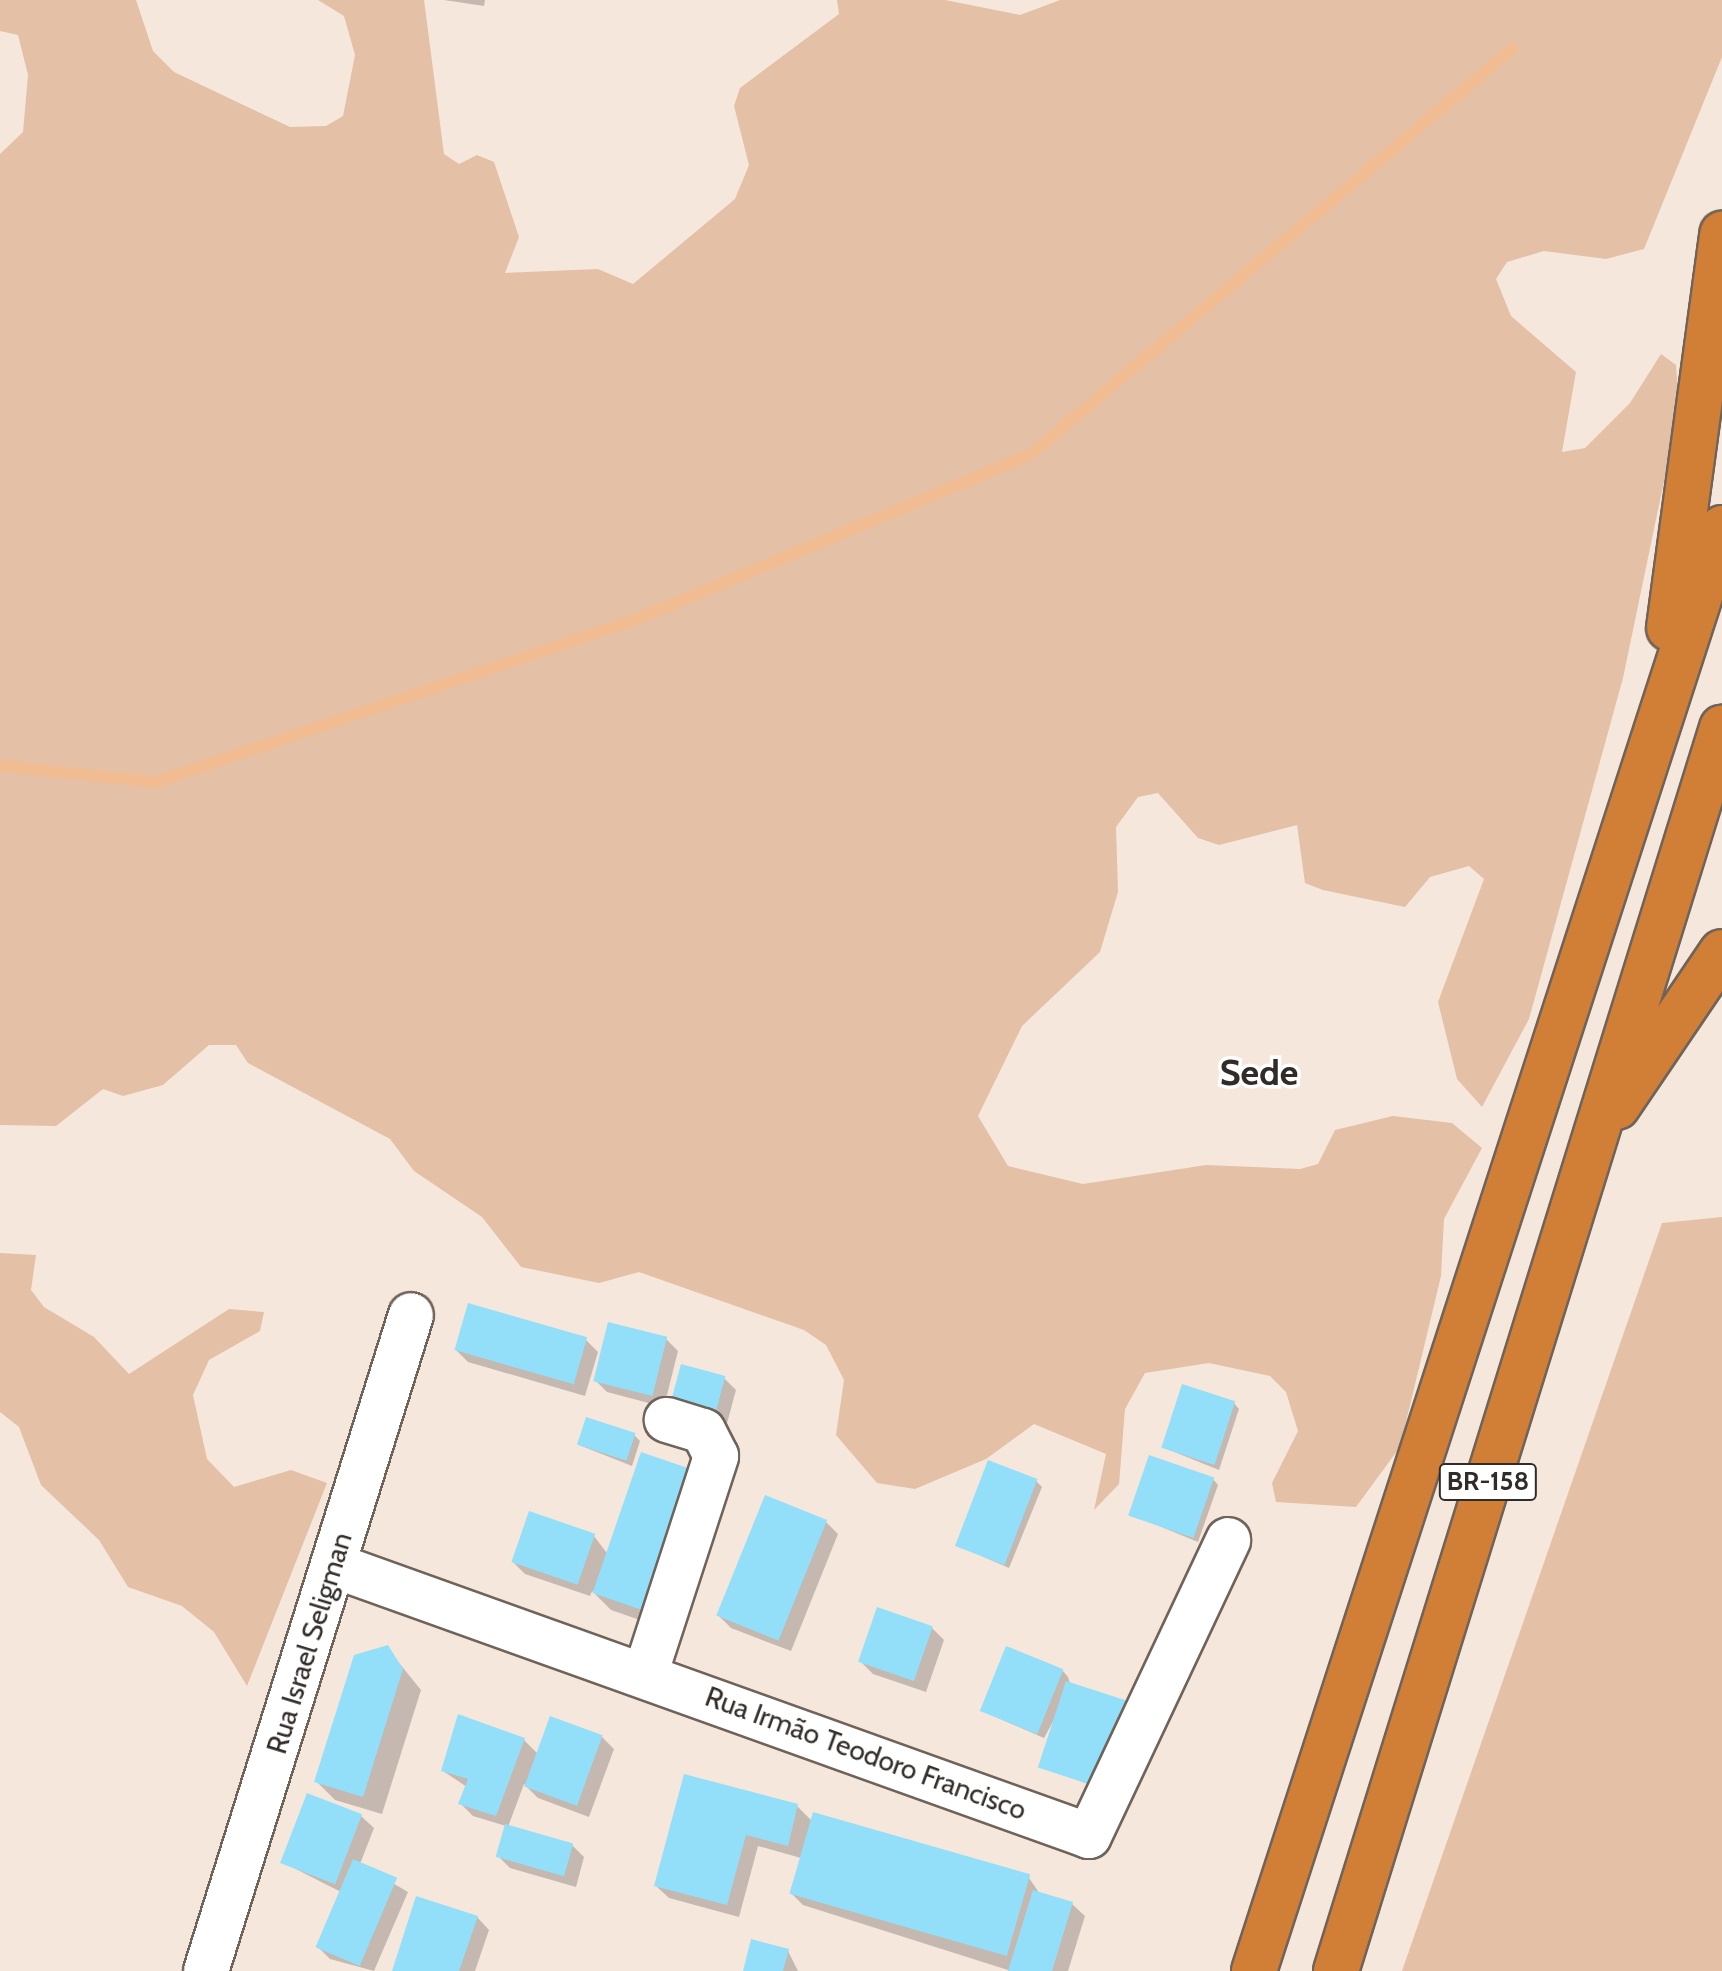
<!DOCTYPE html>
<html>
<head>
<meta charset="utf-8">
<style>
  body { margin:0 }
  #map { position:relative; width:1722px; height:1971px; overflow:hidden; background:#f6e7dc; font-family:Cabin,sans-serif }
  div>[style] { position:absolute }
  .green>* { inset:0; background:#e4c0a6 }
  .shadow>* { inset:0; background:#0003 }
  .stream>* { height:12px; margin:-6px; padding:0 6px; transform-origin:6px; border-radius:6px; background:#f2bc93 }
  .building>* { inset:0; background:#93dff9; transform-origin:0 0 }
  .roads { filter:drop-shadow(2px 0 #6f635a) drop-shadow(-2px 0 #6f635a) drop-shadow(0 2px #6f635a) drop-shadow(0 -2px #6f635a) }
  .minor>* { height:44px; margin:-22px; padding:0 22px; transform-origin:22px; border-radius:22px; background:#fff }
  .highway>* { height:44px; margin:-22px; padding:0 22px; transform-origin:22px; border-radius:22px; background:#d17f36 }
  span { translate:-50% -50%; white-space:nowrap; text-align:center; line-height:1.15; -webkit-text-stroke:7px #fff; paint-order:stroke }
  .shield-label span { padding:2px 6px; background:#fff; border:2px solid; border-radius:6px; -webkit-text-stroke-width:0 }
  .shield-label { font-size:26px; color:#322c28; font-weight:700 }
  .street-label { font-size:28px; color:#322c28 }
  .district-label { font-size:36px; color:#322c28; font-weight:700 }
</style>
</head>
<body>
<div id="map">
  <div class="green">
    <i style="clip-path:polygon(0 0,136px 0,153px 51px,174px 72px,290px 127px,326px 126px,343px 116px,355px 55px,344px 16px,318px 0,424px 0,444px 154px,459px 164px,477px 155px,494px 162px,519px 237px,505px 273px,598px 269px,633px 284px,735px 199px,749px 165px,734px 106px,740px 88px,839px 14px,837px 0,945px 0,1020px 15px,1060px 0,1722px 0,1722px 57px,1644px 249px,1606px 259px,1544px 251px,1507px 262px,1496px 279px,1511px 316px,1576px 372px,1562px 452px,1585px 448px,1630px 403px,1661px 354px,1676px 365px,1679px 409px,1623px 678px,1529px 1019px,1482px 1107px,1457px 1079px,1438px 1002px,1484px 879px,1469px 866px,1430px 877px,1405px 907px,1323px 890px,1305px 883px,1297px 825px,1219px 845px,1198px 838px,1158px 793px,1138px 797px,1116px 827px,1118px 892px,1100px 952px,1022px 1026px,978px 1116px,1008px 1166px,1083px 1184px,1206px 1165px,1300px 1169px,1318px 1164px,1335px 1130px,1393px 1116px,1452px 1123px,1482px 1148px,1444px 1219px,1441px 1276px,1400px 1447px,1356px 1507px,1276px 1502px,1272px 1483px,1298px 1431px,1286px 1392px,1270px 1376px,1209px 1363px,1145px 1373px,1125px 1409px,1119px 1484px,1094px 1510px,1106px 1454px,1034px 1424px,986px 1459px,915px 1489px,877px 1483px,836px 1435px,844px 1380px,826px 1345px,804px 1330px,639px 1272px,599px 1283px,521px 1267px,482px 1217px,414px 1171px,390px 1139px,248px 1063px,236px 1045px,209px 1045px,163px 1085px,123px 1096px,103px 1089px,56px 1126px,0 1125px,0 154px,23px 132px,28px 75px,18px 35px,0 31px)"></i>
    <i style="clip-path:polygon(1722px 1217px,1722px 1971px,1402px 1971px,1662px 1223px)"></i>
    <i style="clip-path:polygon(0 1253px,36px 1255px,31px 1290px,44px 1307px,94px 1337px,129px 1374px,229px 1309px,264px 1312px,260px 1331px,209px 1360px,193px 1395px,207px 1459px,234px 1487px,291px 1470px,327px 1483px,247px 1686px,214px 1632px,182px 1606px,128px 1587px,99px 1540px,41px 1485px,19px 1427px,0 1412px)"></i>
  </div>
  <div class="shadow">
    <i style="clip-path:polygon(444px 0,485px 0,484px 6px)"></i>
    <i style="clip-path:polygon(666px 1339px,678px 1351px,664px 1407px,607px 1392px,595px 1380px)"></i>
    <i style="clip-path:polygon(586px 1340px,598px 1352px,585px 1396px,468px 1362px,456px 1350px)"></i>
    <i style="clip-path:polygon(evenodd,682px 1366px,724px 1378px,736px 1390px,726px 1427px,684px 1416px,672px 1403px,682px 1366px,684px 1406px,724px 1417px,723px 1421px,684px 1410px,684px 1406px)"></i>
    <i style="clip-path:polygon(1234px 1403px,1239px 1409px,1219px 1470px,1162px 1447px)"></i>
    <i style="clip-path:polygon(634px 1435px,640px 1441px,632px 1466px,579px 1445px)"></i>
    <i style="clip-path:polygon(1213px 1479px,1218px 1485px,1198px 1542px,1130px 1514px)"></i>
    <i style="clip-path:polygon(1036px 1481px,1042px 1487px,1009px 1568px,956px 1545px)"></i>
    <i style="clip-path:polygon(530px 1514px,594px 1536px,663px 1628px,611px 1610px,592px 1591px,590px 1596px,525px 1574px,513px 1562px)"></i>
    <i style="clip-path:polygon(825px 1521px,838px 1534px,791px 1651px,731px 1628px,719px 1616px)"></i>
    <i style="clip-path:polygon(932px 1628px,944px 1640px,926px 1692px,873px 1674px,860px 1661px)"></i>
    <i style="clip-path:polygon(387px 1648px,421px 1690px,382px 1814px,335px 1800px,316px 1781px)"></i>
    <i style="clip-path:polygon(1063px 1671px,1068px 1677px,1104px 1790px,1039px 1766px,1056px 1716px,1044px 1738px,982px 1711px)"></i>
    <i style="clip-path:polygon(602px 1737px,614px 1749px,589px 1817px,538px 1798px,524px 1784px,508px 1827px,572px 1845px,584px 1857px,576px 1887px,510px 1868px,498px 1856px,506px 1826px,473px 1816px,461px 1804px,467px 1787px,443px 1771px,524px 1740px,538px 1754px)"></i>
    <i style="clip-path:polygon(686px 1777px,797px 1806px,812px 1821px,1029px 1878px,1040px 1894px,1072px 1904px,1085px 1916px,1068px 1971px,1011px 1971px,803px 1905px,790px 1892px,801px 1858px,758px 1846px,739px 1917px,669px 1898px,656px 1886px)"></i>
    <i style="clip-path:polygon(308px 1796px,361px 1816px,374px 1828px,360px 1864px,408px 1892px,374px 1971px,330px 1959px,318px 1947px,341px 1892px,282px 1862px)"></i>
    <i style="clip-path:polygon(477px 1917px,489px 1930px,475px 1971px,394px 1971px)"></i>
    <i style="clip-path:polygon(788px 1951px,798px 1971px,745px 1971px)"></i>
  </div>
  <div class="stream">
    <i style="left:0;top:766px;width:157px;rotate:5.9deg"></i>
    <i style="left:156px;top:782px;width:508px;rotate:-18.72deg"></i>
    <i style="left:637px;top:619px;width:427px;rotate:-22.7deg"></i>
    <i style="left:1031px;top:454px;width:629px;rotate:-40.1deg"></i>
  </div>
  <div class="building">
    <i style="left:468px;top:1303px;width:124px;height:49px;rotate:16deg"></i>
    <i style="left:608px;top:1322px;width:61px;height:61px;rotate:14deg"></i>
    <i style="left:681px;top:1364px;width:46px;height:41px;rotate:15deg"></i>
    <i style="left:1182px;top:1384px;width:56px;height:67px;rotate:18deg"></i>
    <i style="left:586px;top:1417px;width:52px;height:29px;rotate:18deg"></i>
    <i style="left:641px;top:1452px;width:57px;height:149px;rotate:19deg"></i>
    <i style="left:1149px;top:1455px;width:69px;height:64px;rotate:19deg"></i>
    <i style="left:988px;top:1460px;width:53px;height:92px;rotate:21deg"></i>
    <i style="left:765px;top:1495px;width:67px;height:130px;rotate:22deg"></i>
    <i style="left:529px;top:1511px;width:70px;height:54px;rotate:19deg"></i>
    <i style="left:877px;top:1607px;width:59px;height:58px;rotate:19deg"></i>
    <i style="clip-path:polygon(388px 1645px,403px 1669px,363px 1797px,314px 1782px,354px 1655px)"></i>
    <i style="left:1006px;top:1646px;width:62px;height:70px;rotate:22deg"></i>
    <i style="left:1066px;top:1681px;width:65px;height:91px;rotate:18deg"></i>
    <i style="clip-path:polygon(458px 1714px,525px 1738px,496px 1816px,458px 1804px,468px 1779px,441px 1771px)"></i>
    <i style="left:550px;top:1716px;width:56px;height:75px;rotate:20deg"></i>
    <i style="clip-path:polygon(684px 1774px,798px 1804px,788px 1846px,746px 1835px,727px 1905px,654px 1886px)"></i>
    <i style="left:307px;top:1793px;width:59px;height:75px;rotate:21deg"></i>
    <i style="left:813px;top:1812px;width:226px;height:85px;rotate:16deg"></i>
    <i style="left:505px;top:1824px;width:71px;height:34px;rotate:16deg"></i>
    <i style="left:353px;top:1859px;width:48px;height:96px;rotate:23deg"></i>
    <i style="clip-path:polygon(1033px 1890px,1073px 1902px,1052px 1971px,1008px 1971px)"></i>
    <i style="clip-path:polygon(416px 1896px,478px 1916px,459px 1971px,392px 1971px)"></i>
    <i style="clip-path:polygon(751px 1939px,789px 1949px,783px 1971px,743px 1971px)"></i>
  </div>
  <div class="roads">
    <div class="minor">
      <i style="left:333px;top:1565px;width:803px;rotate:19.72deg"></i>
      <i style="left:1089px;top:1836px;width:327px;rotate:-64.8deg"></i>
      <i style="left:646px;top:1672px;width:227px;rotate:-72deg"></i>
      <i style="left:716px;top:1456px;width:28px;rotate:-117deg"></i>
      <i style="left:703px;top:1431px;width:38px;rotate:-163deg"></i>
      <i style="left:206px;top:1971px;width:687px;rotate:-72.65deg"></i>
    </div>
    <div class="highway">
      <i style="left:1669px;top:628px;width:398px;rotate:-82.3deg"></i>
      <i style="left:1617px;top:1107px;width:187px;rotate:-55.9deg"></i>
      <i style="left:1254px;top:1971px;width:1517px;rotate:-72.03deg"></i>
      <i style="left:1336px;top:1971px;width:1302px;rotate:-72.75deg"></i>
    </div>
  </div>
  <div class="shield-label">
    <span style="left:1488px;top:1482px">BR-158</span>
  </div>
  <div class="street-label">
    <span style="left:309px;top:1643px;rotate:-73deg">Rua Israel Seligman</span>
    <span style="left:866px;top:1753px;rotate:20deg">Rua Irmão Teodoro Francisco</span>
  </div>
  <div class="district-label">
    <span style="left:1259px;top:1073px">Sede</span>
  </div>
</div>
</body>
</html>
